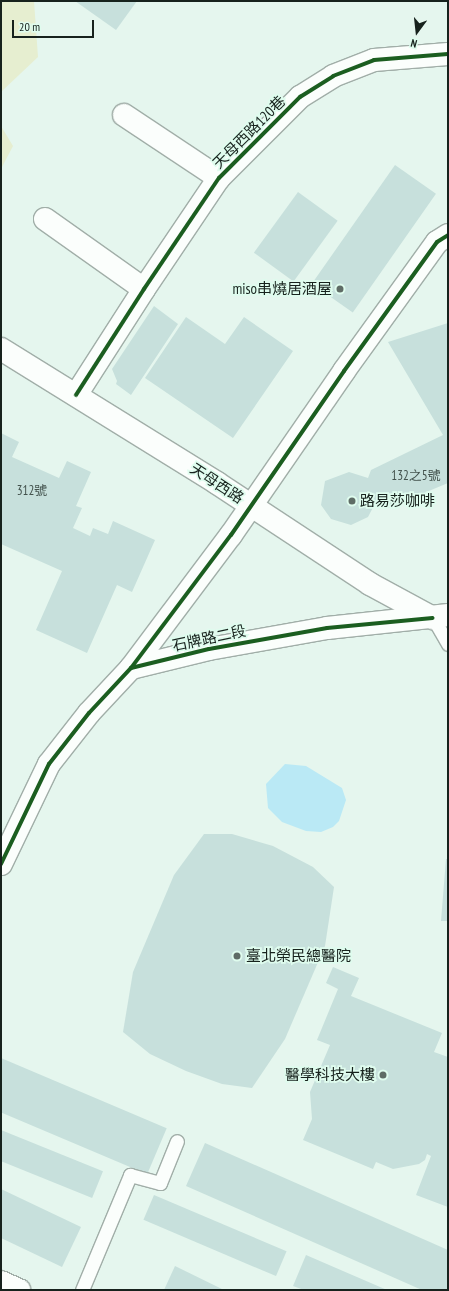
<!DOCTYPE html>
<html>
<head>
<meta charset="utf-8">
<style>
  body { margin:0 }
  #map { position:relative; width:449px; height:1291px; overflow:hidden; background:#e5f6ee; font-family:"PT Sans Narrow","Noto Sans TC",sans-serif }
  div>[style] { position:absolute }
  .green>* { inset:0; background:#e6eed0 }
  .water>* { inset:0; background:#bae9f5 }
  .building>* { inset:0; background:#c7e0dc; transform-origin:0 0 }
  .roads { filter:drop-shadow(1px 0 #a1aea8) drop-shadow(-1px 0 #a1aea8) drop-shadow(0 1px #a1aea8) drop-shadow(0 -1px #a1aea8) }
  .service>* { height:13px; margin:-6.5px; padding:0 6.5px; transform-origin:6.5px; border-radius:6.5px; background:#fbfefc }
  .minor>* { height:22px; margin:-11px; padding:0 11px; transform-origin:11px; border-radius:11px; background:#fbfefc }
  .tertiary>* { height:22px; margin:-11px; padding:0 11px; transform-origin:11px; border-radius:11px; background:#fbfefc }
  .cycleway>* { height:4px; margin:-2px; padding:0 2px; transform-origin:2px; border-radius:2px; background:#1b5e20 }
  .dots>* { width:11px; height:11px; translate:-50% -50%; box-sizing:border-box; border:2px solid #dffcee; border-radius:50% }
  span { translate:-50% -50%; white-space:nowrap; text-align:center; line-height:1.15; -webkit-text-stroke:3.5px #dffcee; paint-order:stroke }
  .number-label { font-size:13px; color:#43524d }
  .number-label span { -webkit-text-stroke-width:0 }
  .street-label { font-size:15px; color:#17221d }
  .poi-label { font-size:15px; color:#17221d }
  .right { translate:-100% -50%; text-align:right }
  .left { translate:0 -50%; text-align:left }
  .frame { position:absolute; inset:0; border:2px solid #17221d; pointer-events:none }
  .north { position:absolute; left:397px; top:12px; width:40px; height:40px; -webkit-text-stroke:3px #dffcee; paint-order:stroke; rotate:195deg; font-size:11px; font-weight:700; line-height:16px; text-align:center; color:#17221d }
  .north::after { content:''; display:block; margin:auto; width:14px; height:18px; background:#17221d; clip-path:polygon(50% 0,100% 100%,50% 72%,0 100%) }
  .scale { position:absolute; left:12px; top:20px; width:82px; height:18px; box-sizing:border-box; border:2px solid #17221d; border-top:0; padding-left:5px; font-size:12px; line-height:14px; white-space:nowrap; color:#17221d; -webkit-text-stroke:3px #dffcee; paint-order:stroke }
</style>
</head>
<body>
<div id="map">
  <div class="green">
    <i style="clip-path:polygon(1px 1px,34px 1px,38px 57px,1px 92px)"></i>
    <i style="clip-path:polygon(1px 126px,13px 146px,1px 169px)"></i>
  </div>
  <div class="water">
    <i style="clip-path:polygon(285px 764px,306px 766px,342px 788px,346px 800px,339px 821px,333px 827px,321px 832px,306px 831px,282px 822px,268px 808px,266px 784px)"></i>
  </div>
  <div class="building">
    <i style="clip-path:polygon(75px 1px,137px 1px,116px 30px)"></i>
    <i style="left:395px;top:165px;width:50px;height:145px;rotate:35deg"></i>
    <i style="left:298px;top:192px;width:49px;height:75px;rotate:36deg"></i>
    <i style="clip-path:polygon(154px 306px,178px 324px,131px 395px,116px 384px,117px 381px,112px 369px)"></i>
    <i style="clip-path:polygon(186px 317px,225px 344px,244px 317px,293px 351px,233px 438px,145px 378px)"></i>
    <i style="clip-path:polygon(448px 323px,448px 483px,388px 508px,380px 494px,368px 517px,351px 525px,331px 519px,321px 505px,325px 481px,349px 472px,368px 478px,371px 470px,443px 435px,388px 342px)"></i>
    <i style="clip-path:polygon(1px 433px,19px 442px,12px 457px,59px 478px,67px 461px,91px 472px,76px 506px,82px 508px,73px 528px,90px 536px,93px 528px,108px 534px,113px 521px,155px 540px,132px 592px,117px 585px,87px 653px,36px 630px,62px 571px,1px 544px)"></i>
    <i style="clip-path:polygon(204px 834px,232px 834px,273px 846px,313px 867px,334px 887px,325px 946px,285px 1039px,252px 1088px,222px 1084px,186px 1071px,150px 1054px,123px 1032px,133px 972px,174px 875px)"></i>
    <i style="clip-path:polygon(446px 859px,448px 859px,448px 921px,441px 921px)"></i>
    <i style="clip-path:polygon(333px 967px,359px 978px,351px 996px,442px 1033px,434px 1052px,448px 1057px,448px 1207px,416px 1195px,431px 1156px,427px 1154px,425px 1160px,419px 1164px,393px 1169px,376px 1162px,373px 1169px,303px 1140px,312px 1119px,310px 1092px,330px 1045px,317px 1040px,338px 989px,326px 983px)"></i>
    <i style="left:1px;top:1058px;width:180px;height:50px;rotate:23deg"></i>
    <i style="left:1px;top:1130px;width:110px;height:29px;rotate:22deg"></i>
    <i style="clip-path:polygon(205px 1143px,448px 1250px,448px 1290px,422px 1290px,186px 1186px)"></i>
    <i style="clip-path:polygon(1px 1189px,81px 1227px,62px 1267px,1px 1238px)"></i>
    <i style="left:154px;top:1195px;width:144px;height:27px;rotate:23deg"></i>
    <i style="clip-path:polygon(306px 1255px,387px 1290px,304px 1290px,293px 1286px)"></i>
    <i style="clip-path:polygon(175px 1266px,224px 1290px,164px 1290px)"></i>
  </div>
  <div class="roads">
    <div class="service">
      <i style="left:433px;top:618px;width:30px;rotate:60deg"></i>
      <i style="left:82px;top:1290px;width:125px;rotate:-67.3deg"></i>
      <i style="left:130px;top:1175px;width:31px;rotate:15deg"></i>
      <i style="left:160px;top:1183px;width:45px;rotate:-68deg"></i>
    </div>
    <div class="minor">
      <i style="left:124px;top:115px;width:114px;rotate:33.6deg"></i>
      <i style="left:45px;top:219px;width:121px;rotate:35.3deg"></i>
      <i style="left:76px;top:395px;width:126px;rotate:-57.3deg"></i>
      <i style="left:144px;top:289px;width:134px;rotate:-56deg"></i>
      <i style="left:219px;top:178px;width:115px;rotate:-45deg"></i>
      <i style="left:300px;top:97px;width:39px;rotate:-32deg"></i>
      <i style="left:333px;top:76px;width:44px;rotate:-21.3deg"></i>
      <i style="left:374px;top:60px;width:74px;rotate:-4.6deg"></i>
      <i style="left:131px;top:668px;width:166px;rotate:-53.1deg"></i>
      <i style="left:231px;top:535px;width:199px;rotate:-55.4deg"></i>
      <i style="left:344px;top:371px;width:159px;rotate:-54.2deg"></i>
      <i style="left:437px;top:242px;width:13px;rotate:-32deg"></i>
      <i style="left:1px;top:1282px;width:20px;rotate:24deg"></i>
    </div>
    <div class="tertiary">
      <i style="left:1px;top:349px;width:254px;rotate:31.8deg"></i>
      <i style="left:217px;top:483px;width:183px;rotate:33.4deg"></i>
      <i style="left:370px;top:584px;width:72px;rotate:28.4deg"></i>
      <i style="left:1px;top:864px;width:111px;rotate:-64.4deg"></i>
      <i style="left:49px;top:764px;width:65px;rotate:-51.9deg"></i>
      <i style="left:89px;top:713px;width:62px;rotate:-47deg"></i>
      <i style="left:131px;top:668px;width:80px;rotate:-13.7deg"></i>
      <i style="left:209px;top:649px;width:120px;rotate:-10.1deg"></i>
      <i style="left:327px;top:628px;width:122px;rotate:-6.1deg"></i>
    </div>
  </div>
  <div class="cycleway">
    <i style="left:76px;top:395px;width:126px;rotate:-57.3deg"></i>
    <i style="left:144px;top:289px;width:134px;rotate:-56deg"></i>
    <i style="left:219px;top:178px;width:115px;rotate:-45deg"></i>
    <i style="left:300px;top:97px;width:39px;rotate:-32deg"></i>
    <i style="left:333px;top:76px;width:44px;rotate:-21.3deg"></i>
    <i style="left:374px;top:60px;width:74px;rotate:-4.6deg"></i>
    <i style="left:131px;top:668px;width:166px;rotate:-53.1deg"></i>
    <i style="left:231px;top:535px;width:199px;rotate:-55.4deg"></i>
    <i style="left:344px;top:371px;width:159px;rotate:-54.2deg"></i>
    <i style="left:437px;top:242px;width:13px;rotate:-32deg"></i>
    <i style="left:1px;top:864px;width:111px;rotate:-64.4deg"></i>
    <i style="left:49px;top:764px;width:65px;rotate:-51.9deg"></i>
    <i style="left:89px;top:713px;width:62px;rotate:-47deg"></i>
    <i style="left:131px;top:668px;width:80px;rotate:-13.7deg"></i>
    <i style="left:209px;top:649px;width:120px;rotate:-10.1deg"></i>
    <i style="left:327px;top:628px;width:106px;rotate:-5.4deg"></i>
  </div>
  <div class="dots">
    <i style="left:340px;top:289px;background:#5f6c66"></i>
    <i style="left:352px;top:501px;background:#5f6c66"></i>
    <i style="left:237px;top:956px;background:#5f6c66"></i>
    <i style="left:383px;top:1075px;background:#5f6c66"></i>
  </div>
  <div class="number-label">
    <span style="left:416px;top:476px">132之5號</span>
    <span style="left:32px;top:491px">312號</span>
  </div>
  <div class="street-label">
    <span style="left:249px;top:132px;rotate:-45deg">天母西路120巷</span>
    <span style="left:217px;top:483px;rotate:33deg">天母西路</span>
    <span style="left:209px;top:638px;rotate:-12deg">石牌路二段</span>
  </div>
  <div class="poi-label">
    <span class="right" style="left:332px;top:289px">miso串燒居酒屋</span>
    <span class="left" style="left:360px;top:501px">路易莎咖啡</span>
    <span class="left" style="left:246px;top:956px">臺北榮民總醫院</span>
    <span class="right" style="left:375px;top:1075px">醫學科技大樓</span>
  </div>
  <div class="frame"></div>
  <div class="north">N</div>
  <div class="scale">20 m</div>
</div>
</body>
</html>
